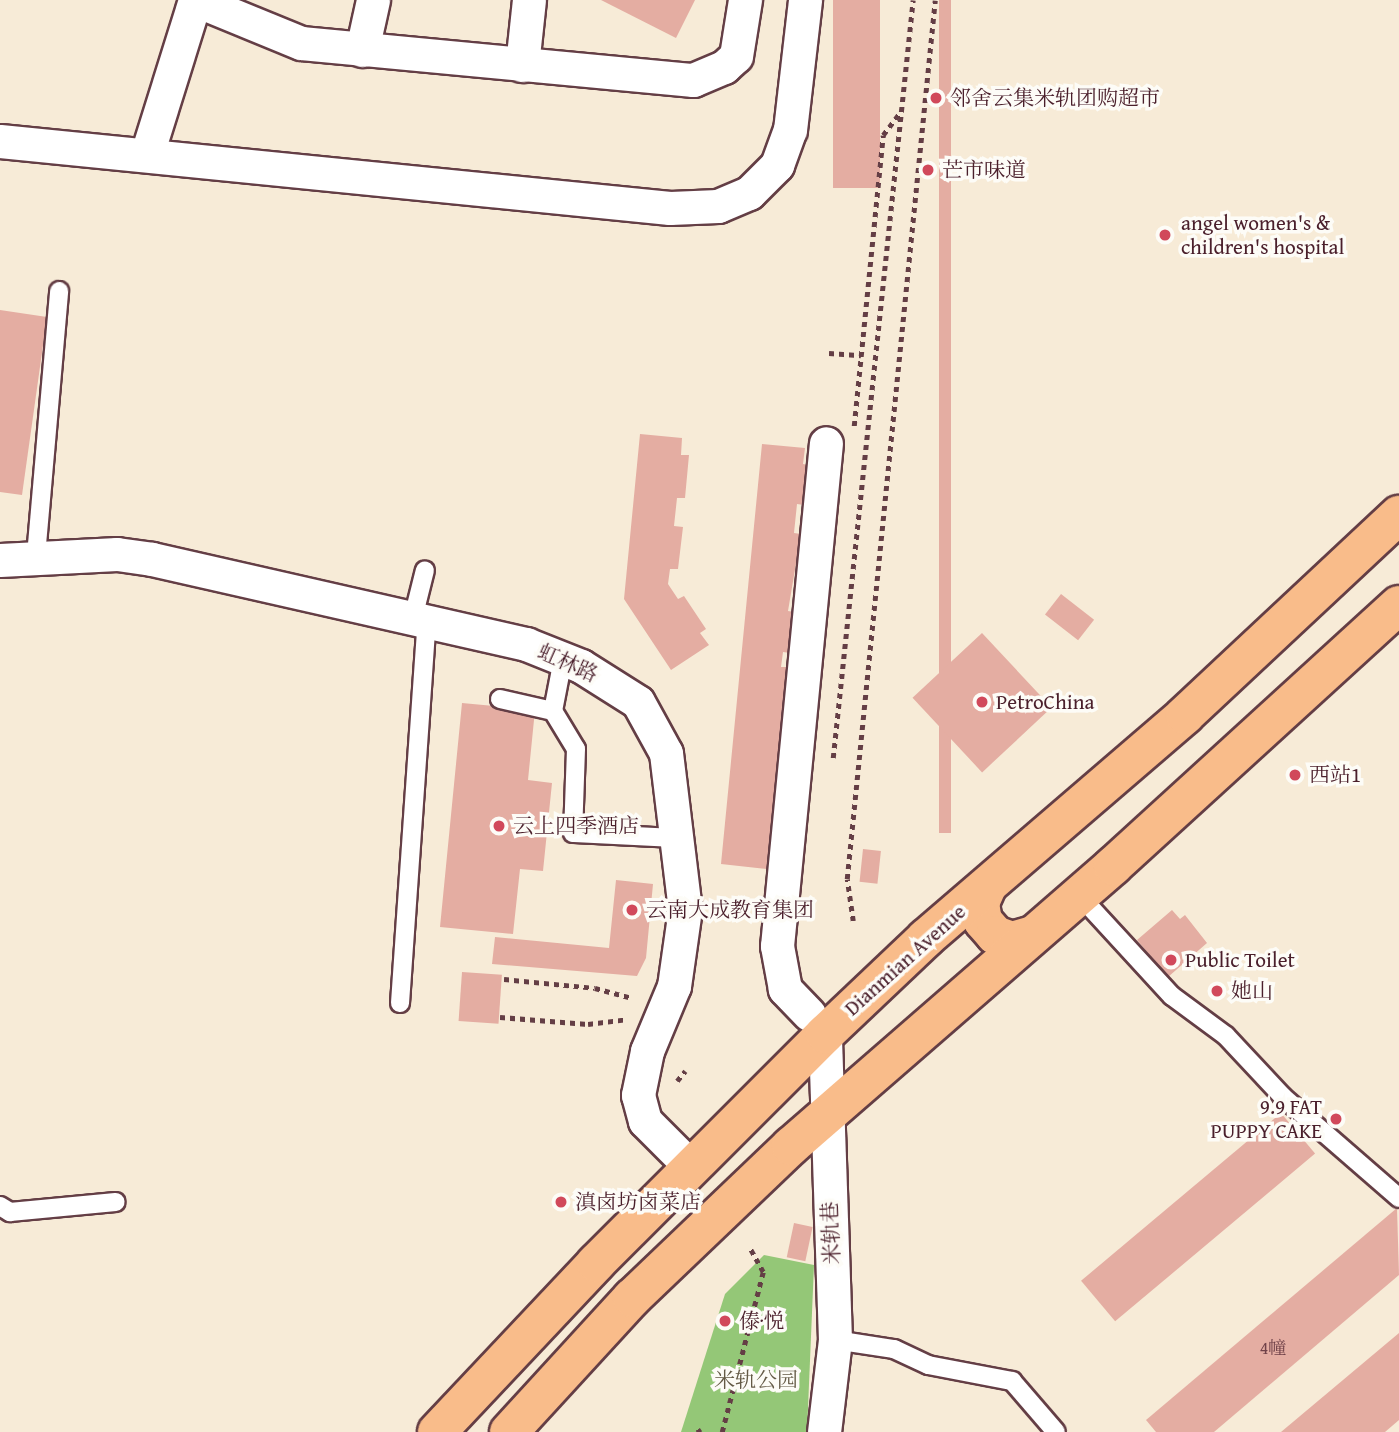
<!DOCTYPE html>
<html>
<head>
<meta charset="utf-8">
<style>
  body { margin:0 }
  #map { position:relative; width:1399px; height:1432px; overflow:hidden; background:#f7ebd7; font-family:"Gentium Book Plus","Noto Serif SC",serif }
  div>[style] { position:absolute }
  .green>* { inset:0; background:#94c777 }
  .building>* { inset:0; background:#e4ada2; transform-origin:0 0 }
  .path>* { height:4.5px; margin-top:-2.25px; transform-origin:0; background:repeating-linear-gradient(90deg,#643e45 0 5px,transparent 0 10px) }
  .roads { filter:drop-shadow(2px 0 #643e45) drop-shadow(-2px 0 #643e45) drop-shadow(0 2px #643e45) drop-shadow(0 -2px #643e45) }
  .lane>* { height:18px; margin:-9px; padding:0 9px; transform-origin:9px; border-radius:9px; background:#fff }
  .street>* { height:33px; margin:-16.5px; padding:0 16.5px; transform-origin:16.5px; border-radius:16.5px; background:#fff }
  .primary>* { height:38px; margin:-19px; padding:0 19px; transform-origin:19px; border-radius:19px; background:#f9bc8a }
  .dots>* { width:19px; height:19px; translate:-50% -50%; box-sizing:border-box; border:4px solid #fdfcf7; border-radius:50% }
  span { translate:-50% -50%; white-space:nowrap; text-align:center; line-height:1.15; -webkit-text-stroke:7px #fdfcf7; paint-order:stroke }
  .number-label { font-size:18px; color:#704249 }
  .number-label span { -webkit-text-stroke-width:0 }
  .poi-label { font-size:21px; color:#4a1f2b }
  .left { translate:0 -50%; text-align:left }
  .right { translate:-100% -50%; text-align:right }
  .street-label { font-size:21px; color:#4a1f2b }
  .park-label { font-size:21px; color:#645a46 }
</style>
</head>
<body>
<div id="map">
  <div class="green">
    <i style="clip-path:polygon(764px 1255px,814px 1265px,807px 1432px,681px 1432px,725px 1294px)"></i>
  </div>
  <div class="building">
    <i style="clip-path:polygon(601px 0,695px 0,676px 38px)"></i>
    <i style="left:833px;top:0;width:47px;height:188px"></i>
    <i style="left:939px;top:0;width:12px;height:833px"></i>
    <i style="clip-path:polygon(0 310px,47px 317px,22px 495px,0 492px)"></i>
    <i style="clip-path:polygon(640px 434px,682px 438px,681px 455px,689px 455px,685px 498px,677px 498px,674px 526px,683px 527px,678px 569px,670px 569px,668px 584px,678px 599px,684px 596px,706px 629px,700px 633px,709px 645px,671px 670px,624px 599px)"></i>
    <i style="clip-path:polygon(762px 444px,805px 448px,803px 464px,808px 465px,804px 505px,797px 504px,794px 533px,801px 534px,788px 611px,794px 612px,790px 653px,783px 652px,781px 667px,787px 667px,767px 869px,721px 864px)"></i>
    <i style="left:1061px;top:594px;width:42px;height:26px;rotate:38deg"></i>
    <i style="left:982px;top:633px;width:102px;height:95px;rotate:47deg"></i>
    <i style="clip-path:polygon(462px 703px,535px 710px,528px 780px,552px 783px,543px 871px,520px 869px,513px 934px,440px 927px)"></i>
    <i style="left:863px;top:849px;width:18px;height:33px;rotate:6deg"></i>
    <i style="clip-path:polygon(616px 880px,653px 884px,646px 958px,637px 976px,492px 964px,495px 937px,609px 948px)"></i>
    <i style="clip-path:polygon(1172px 910px,1180px 919px,1185px 915px,1207px 943px,1168px 977px,1137px 940px)"></i>
    <i style="left:462px;top:972px;width:40px;height:49px;rotate:4deg"></i>
    <i style="left:1281px;top:1113px;width:53px;height:261px;rotate:50deg"></i>
    <i style="clip-path:polygon(1397px 1208px,1399px 1275px,1214px 1432px,1156px 1432px,1146px 1420px)"></i>
    <i style="left:794px;top:1223px;width:19px;height:35px;rotate:12deg"></i>
    <i style="clip-path:polygon(1399px 1333px,1399px 1420px,1385px 1432px,1281px 1432px)"></i>
  </div>
  <div class="path">
    <i style="left:829px;top:353px;width:32px;rotate:4deg"></i>
    <i style="left:854px;top:426px;width:292px;rotate:-84.3deg"></i>
    <i style="left:883px;top:135px;width:31px;rotate:-53deg"></i>
    <i style="left:833px;top:758px;width:762px;rotate:-83.98deg"></i>
    <i style="left:853px;top:921px;width:42px;rotate:-98.1deg"></i>
    <i style="left:847px;top:879px;width:883px;rotate:-84.28deg"></i>
    <i style="left:504px;top:979px;width:91px;rotate:5.6deg"></i>
    <i style="left:595px;top:988px;width:39px;rotate:15deg"></i>
    <i style="left:500px;top:1017px;width:88px;rotate:4.5deg"></i>
    <i style="left:588px;top:1024px;width:38px;rotate:-7deg"></i>
    <i style="left:677px;top:1081px;width:13px;rotate:-51deg"></i>
    <i style="left:698px;top:1429px;width:4px;rotate:56deg"></i>
    <i style="left:722px;top:1432px;width:165px;rotate:-75.6deg"></i>
    <i style="left:763px;top:1272px;width:26px;rotate:-119deg"></i>
  </div>
  <div class="roads">
    <div class="lane">
      <i style="left:36px;top:556px;width:266px;rotate:-85deg"></i>
      <i style="left:413px;top:618px;width:49px;rotate:-76deg"></i>
      <i style="left:500px;top:699px;width:54px;rotate:12.8deg"></i>
      <i style="left:553px;top:711px;width:44px;rotate:58.8deg"></i>
      <i style="left:576px;top:749px;width:84px;rotate:92deg"></i>
      <i style="left:573px;top:833px;width:103px;rotate:2.8deg"></i>
      <i style="left:553px;top:711px;width:53px;rotate:-79.1deg"></i>
      <i style="left:1079px;top:895px;width:137px;rotate:47.4deg"></i>
      <i style="left:1172px;top:996px;width:67px;rotate:36.5deg"></i>
      <i style="left:1226px;top:1036px;width:83px;rotate:46.9deg"></i>
      <i style="left:1283px;top:1097px;width:154px;rotate:41deg"></i>
      <i style="left:400px;top:1003px;width:383px;rotate:-86deg"></i>
      <i style="left:0;top:1206px;width:12px;rotate:31deg"></i>
      <i style="left:10px;top:1212px;width:106px;rotate:-5.4deg"></i>
      <i style="left:835px;top:1340px;width:60px;rotate:8.7deg"></i>
      <i style="left:894px;top:1349px;width:38px;rotate:25deg"></i>
      <i style="left:928px;top:1365px;width:86px;rotate:10.8deg"></i>
      <i style="left:1012px;top:1381px;width:67px;rotate:49.2deg"></i>
    </div>
    <div class="street">
      <i style="left:196px;top:0;width:113px;rotate:22.3deg"></i>
      <i style="left:301px;top:43px;width:394px;rotate:5.4deg"></i>
      <i style="left:693px;top:80px;width:34px;rotate:-23deg"></i>
      <i style="left:724px;top:67px;width:16px;rotate:-43deg"></i>
      <i style="left:736px;top:56px;width:57px;rotate:-80.9deg"></i>
      <i style="left:362px;top:50px;width:51px;rotate:-77.6deg"></i>
      <i style="left:522px;top:65px;width:65px;rotate:-83.9deg"></i>
      <i style="left:0;top:141px;width:673px;rotate:5.71deg"></i>
      <i style="left:670px;top:208px;width:48px;rotate:-2.4deg"></i>
      <i style="left:718px;top:206px;width:34px;rotate:-23deg"></i>
      <i style="left:749px;top:193px;width:40px;rotate:-45deg"></i>
      <i style="left:777px;top:165px;width:37px;rotate:-70deg"></i>
      <i style="left:790px;top:130px;width:131px;rotate:-83.4deg"></i>
      <i style="left:147px;top:154px;width:161px;rotate:-72.7deg"></i>
      <i style="left:0;top:560px;width:117px;rotate:-2.9deg"></i>
      <i style="left:117px;top:554px;width:35px;rotate:8deg"></i>
      <i style="left:152px;top:559px;width:384px;rotate:12.8deg"></i>
      <i style="left:526px;top:644px;width:59px;rotate:21.8deg"></i>
      <i style="left:581px;top:666px;width:67px;rotate:32.3deg"></i>
      <i style="left:638px;top:702px;width:58px;rotate:61.2deg"></i>
      <i style="left:666px;top:753px;width:157px;rotate:83.1deg"></i>
      <i style="left:685px;top:909px;width:78px;rotate:98.1deg"></i>
      <i style="left:674px;top:986px;width:70px;rotate:112.6deg"></i>
      <i style="left:647px;top:1051px;width:45px;rotate:101.6deg"></i>
      <i style="left:638px;top:1095px;width:27px;rotate:75deg"></i>
      <i style="left:645px;top:1121px;width:65px;rotate:45deg"></i>
      <i style="left:809px;top:1014px;width:35px;rotate:-134deg"></i>
      <i style="left:785px;top:989px;width:44px;rotate:-100.5deg"></i>
      <i style="left:777px;top:946px;width:505px;rotate:-84.44deg"></i>
      <i style="left:824px;top:1432px;width:93px;rotate:-83.2deg"></i>
      <i style="left:835px;top:1340px;width:306px;rotate:-91.9deg"></i>
    </div>
    <div class="primary">
      <i style="left:987px;top:887px;width:17px;rotate:114deg"></i>
      <i style="left:980px;top:903px;width:18px;rotate:81deg"></i>
      <i style="left:983px;top:921px;width:18px;rotate:49deg"></i>
      <i style="left:995px;top:935px;width:18px;rotate:19deg"></i>
      <i style="left:1012px;top:941px;width:19px;rotate:-16deg"></i>
      <i style="left:437px;top:1432px;width:232px;rotate:-46.7deg"></i>
      <i style="left:596px;top:1263px;width:324px;rotate:-45deg"></i>
      <i style="left:825px;top:1034px;width:139px;rotate:-43.5deg"></i>
      <i style="left:926px;top:938px;width:342px;rotate:-40.7deg"></i>
      <i style="left:1185px;top:715px;width:293px;rotate:-43.1deg"></i>
      <i style="left:509px;top:1432px;width:182px;rotate:-47.5deg"></i>
      <i style="left:632px;top:1298px;width:220px;rotate:-43.7deg"></i>
      <i style="left:791px;top:1146px;width:427px;rotate:-41deg"></i>
      <i style="left:1113px;top:866px;width:387px;rotate:-42.4deg"></i>
    </div>
  </div>
  <div class="dots">
    <i style="left:936px;top:98px;background:#d1495b"></i>
    <i style="left:928px;top:170px;background:#d1495b"></i>
    <i style="left:1165px;top:235px;background:#d1495b"></i>
    <i style="left:982px;top:702px;background:#d1495b"></i>
    <i style="left:1295px;top:775px;background:#d1495b"></i>
    <i style="left:499px;top:826px;background:#d1495b"></i>
    <i style="left:632px;top:910px;background:#d1495b"></i>
    <i style="left:1171px;top:960px;background:#d1495b"></i>
    <i style="left:1217px;top:991px;background:#d1495b"></i>
    <i style="left:1336px;top:1119px;background:#d1495b"></i>
    <i style="left:561px;top:1202px;background:#d1495b"></i>
    <i style="left:725px;top:1321px;background:#d1495b"></i>
  </div>
  <div class="number-label">
    <span style="left:1273px;top:1348px">4幢</span>
  </div>
  <div class="poi-label">
    <span class="left" style="left:950px;top:98px">邻舍云集米轨团购超市</span>
    <span class="left" style="left:942px;top:170px">芒市味道</span>
    <span class="left" style="left:1181px;top:235px">angel women's &amp;<br>children's hospital</span>
    <span class="left" style="left:996px;top:702px">PetroChina</span>
    <span class="left" style="left:1309px;top:775px">西站1</span>
    <span class="left" style="left:513px;top:826px">云上四季酒店</span>
    <span class="left" style="left:646px;top:910px">云南大成教育集团</span>
    <span class="left" style="left:1185px;top:960px">Public Toilet</span>
    <span class="left" style="left:1231px;top:991px">她山</span>
    <span class="right" style="left:1322px;top:1119px">9.9 FAT<br>PUPPY CAKE</span>
    <span class="left" style="left:575px;top:1202px">滇卤坊卤菜店</span>
    <span class="left" style="left:739px;top:1321px">傣·悦</span>
  </div>
  <div class="street-label">
    <span style="left:568px;top:663px;rotate:24deg">虹林路</span>
    <span style="left:905px;top:960px;rotate:-42deg">Dianmian Avenue</span>
    <span style="left:831px;top:1233px;rotate:-92deg">米轨巷</span>
  </div>
  <div class="park-label">
    <span style="left:756px;top:1380px">米轨公园</span>
  </div>
</div>
</body>
</html>
